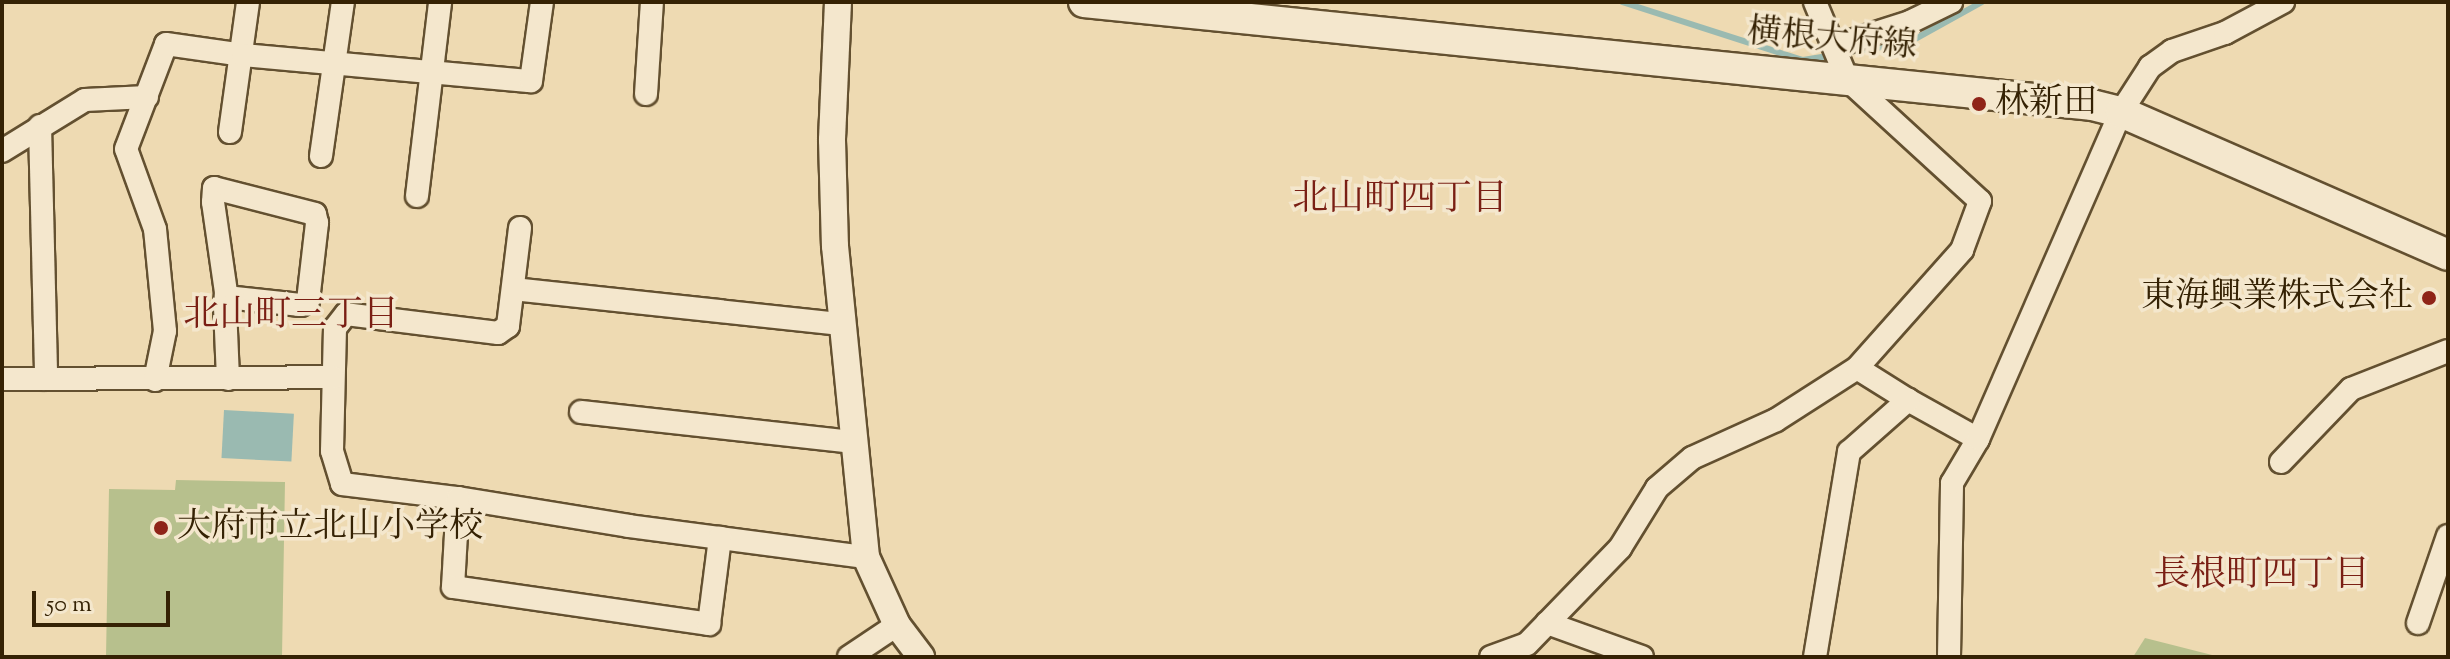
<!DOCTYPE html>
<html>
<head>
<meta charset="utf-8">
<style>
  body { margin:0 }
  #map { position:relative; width:2450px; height:659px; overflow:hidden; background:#eedab2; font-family:"Sorts Mill Goudy","Noto Serif JP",serif }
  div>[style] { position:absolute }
  .green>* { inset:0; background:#b7c08d }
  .water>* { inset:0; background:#9abab1; transform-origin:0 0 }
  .stream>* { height:6px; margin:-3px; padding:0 3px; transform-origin:3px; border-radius:3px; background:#9abab1 }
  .roads { filter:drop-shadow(2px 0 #635030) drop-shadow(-2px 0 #635030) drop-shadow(0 2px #635030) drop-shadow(0 -2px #635030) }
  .minor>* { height:22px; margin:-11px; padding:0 11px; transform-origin:11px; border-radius:11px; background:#f4e7cd }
  .tertiary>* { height:26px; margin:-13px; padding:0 13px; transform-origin:13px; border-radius:13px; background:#f4e7cd }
  .secondary>* { height:30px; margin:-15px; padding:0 15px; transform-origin:15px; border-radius:15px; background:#f4e7cd }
  .dots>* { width:22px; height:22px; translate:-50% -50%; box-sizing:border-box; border:4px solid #f4e7cd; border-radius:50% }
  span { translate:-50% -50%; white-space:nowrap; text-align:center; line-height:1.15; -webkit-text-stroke:7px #f4e7cd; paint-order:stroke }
  .street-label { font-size:34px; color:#352204 }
  .poi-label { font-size:34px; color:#352204 }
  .left { translate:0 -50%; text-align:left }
  .right { translate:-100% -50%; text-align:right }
  .neighbourhood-label { font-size:36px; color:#7a1f14 }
  .frame { position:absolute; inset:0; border:4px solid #352204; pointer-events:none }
  .scale { position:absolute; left:32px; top:591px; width:138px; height:36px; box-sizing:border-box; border:4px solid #352204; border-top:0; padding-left:10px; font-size:24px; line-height:28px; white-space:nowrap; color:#352204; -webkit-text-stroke:6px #f4e7cd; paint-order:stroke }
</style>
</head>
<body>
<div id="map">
  <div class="green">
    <i style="clip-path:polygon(176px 480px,285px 482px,282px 657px,106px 657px,109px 489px,175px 490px)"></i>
    <i style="clip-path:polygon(2145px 638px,2216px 656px,2217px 657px,2133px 657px)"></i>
  </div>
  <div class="water">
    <i style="left:224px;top:410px;width:70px;height:48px;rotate:3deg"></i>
  </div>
  <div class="stream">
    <i style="left:1622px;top:2px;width:190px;rotate:17.8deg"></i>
    <i style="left:1803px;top:60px;width:30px;rotate:-9deg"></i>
    <i style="left:1848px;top:52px;width:59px;rotate:-7.9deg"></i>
    <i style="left:1906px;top:44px;width:87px;rotate:-28.9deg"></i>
  </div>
  <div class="roads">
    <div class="minor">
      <i style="left:1835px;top:46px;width:79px;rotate:-17.7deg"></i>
      <i style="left:1910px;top:22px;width:46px;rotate:-26deg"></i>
      <i style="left:646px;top:94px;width:92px;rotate:-86.3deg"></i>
      <i style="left:40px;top:126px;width:253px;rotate:88.6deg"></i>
      <i style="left:230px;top:132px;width:131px;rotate:-82.1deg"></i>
      <i style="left:2px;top:151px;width:97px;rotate:-31.6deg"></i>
      <i style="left:85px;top:100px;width:62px;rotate:-2.8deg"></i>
      <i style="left:321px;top:156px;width:156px;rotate:-81.9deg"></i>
      <i style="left:417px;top:196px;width:195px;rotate:-83.2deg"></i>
      <i style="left:520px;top:228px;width:99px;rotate:97deg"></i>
      <i style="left:508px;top:326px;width:12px;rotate:145deg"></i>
      <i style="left:498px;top:333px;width:153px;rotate:-172.9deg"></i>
      <i style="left:346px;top:314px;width:18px;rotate:128deg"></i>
      <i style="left:335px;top:328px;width:123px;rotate:91.4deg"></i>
      <i style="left:332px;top:451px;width:34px;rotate:73deg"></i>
      <i style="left:342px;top:484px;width:117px;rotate:6.9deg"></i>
      <i style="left:458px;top:498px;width:173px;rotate:9.3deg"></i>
      <i style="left:629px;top:526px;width:239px;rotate:7.5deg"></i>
      <i style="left:513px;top:289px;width:330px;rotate:6.1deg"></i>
      <i style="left:226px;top:297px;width:75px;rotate:6.1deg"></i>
      <i style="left:301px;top:305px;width:8px;rotate:-30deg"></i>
      <i style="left:308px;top:301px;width:79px;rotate:-83.4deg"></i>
      <i style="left:317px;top:223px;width:9px;rotate:-103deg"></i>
      <i style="left:315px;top:214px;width:104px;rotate:-165.6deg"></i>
      <i style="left:214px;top:188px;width:14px;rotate:94deg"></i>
      <i style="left:213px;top:202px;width:91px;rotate:81.8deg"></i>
      <i style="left:226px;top:292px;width:15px;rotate:94deg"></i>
      <i style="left:225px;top:307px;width:72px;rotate:87.6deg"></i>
      <i style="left:2px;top:379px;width:331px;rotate:-0.3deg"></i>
      <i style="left:155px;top:380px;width:50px;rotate:-78.5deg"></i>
      <i style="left:165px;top:331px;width:102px;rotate:-95.6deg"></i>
      <i style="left:155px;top:229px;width:85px;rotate:-109.9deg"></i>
      <i style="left:126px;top:149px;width:112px;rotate:-69.1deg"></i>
      <i style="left:166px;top:44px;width:78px;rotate:8.1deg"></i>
      <i style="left:243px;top:55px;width:289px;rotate:5.2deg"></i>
      <i style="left:531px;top:81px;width:80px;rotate:-82.1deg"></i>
      <i style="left:1908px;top:400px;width:80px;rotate:29.1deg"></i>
      <i style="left:581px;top:412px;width:275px;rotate:6.3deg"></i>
      <i style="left:2281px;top:462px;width:101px;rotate:-46.2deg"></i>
      <i style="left:2351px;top:389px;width:104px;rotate:-21.4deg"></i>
      <i style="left:458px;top:498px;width:89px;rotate:93.2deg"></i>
      <i style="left:453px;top:587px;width:259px;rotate:8.2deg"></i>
      <i style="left:709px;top:624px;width:87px;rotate:-82.7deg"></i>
      <i style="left:1547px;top:623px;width:101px;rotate:19.7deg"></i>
      <i style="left:2418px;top:623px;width:92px;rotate:-71deg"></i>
      <i style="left:849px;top:657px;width:58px;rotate:-33.7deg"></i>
      <i style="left:1491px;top:657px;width:38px;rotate:-20deg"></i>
      <i style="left:1527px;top:644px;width:134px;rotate:-45.9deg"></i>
      <i style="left:1620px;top:548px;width:70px;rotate:-58.3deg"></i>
      <i style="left:1657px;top:488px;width:46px;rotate:-40.6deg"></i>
      <i style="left:1692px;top:458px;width:92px;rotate:-24.3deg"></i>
      <i style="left:1776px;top:420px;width:96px;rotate:-32.7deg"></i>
      <i style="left:1857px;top:368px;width:158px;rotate:-48.3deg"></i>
      <i style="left:1962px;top:250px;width:52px;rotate:-69.8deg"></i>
      <i style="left:1980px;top:201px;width:180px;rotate:-137.5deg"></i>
      <i style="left:1847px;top:79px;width:83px;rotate:-112.6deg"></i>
      <i style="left:1815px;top:657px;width:208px;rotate:-80.6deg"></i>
      <i style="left:1849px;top:452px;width:79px;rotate:-41.4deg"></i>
      <i style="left:1908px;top:400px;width:60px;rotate:-147.9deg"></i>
      <i style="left:1949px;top:657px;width:174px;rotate:-89deg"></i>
      <i style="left:1952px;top:483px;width:51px;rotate:-59.4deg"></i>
      <i style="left:1978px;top:439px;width:357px;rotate:-66.4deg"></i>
      <i style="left:2121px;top:112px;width:54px;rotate:-57.2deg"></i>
      <i style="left:2150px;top:67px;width:27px;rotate:-36deg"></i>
      <i style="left:2172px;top:51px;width:56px;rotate:-18.8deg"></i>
      <i style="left:2225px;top:33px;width:66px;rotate:-28.1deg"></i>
    </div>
    <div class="tertiary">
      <i style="left:838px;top:2px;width:138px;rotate:92.5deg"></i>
      <i style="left:832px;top:140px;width:106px;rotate:88.4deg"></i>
      <i style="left:835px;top:246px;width:313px;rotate:84.3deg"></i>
      <i style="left:866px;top:557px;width:75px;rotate:65.5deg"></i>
      <i style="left:897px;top:625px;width:40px;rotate:53deg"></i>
    </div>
    <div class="secondary">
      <i style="left:1084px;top:2px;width:1013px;rotate:5.83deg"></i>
      <i style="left:2092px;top:105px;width:30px;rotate:14deg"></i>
      <i style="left:2121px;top:112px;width:357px;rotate:23.6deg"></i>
    </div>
  </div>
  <div class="dots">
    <i style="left:1979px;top:104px;background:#8f2418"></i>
    <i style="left:2429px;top:298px;background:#8f2418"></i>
    <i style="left:161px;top:528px;background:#8f2418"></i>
  </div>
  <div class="street-label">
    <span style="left:1832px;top:40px;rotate:5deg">横根大府線</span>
  </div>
  <div class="poi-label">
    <span class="left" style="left:1995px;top:104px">林新田</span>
    <span class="right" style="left:2413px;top:298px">東海興業株式会社</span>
    <span class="left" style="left:177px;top:528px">大府市立北山小学校</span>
  </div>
  <div class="neighbourhood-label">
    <span style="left:1400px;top:201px">北山町四丁目</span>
    <span style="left:291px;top:317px">北山町三丁目</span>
    <span style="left:2262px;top:577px">長根町四丁目</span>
  </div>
  <div class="frame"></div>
  <div class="scale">50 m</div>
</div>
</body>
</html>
